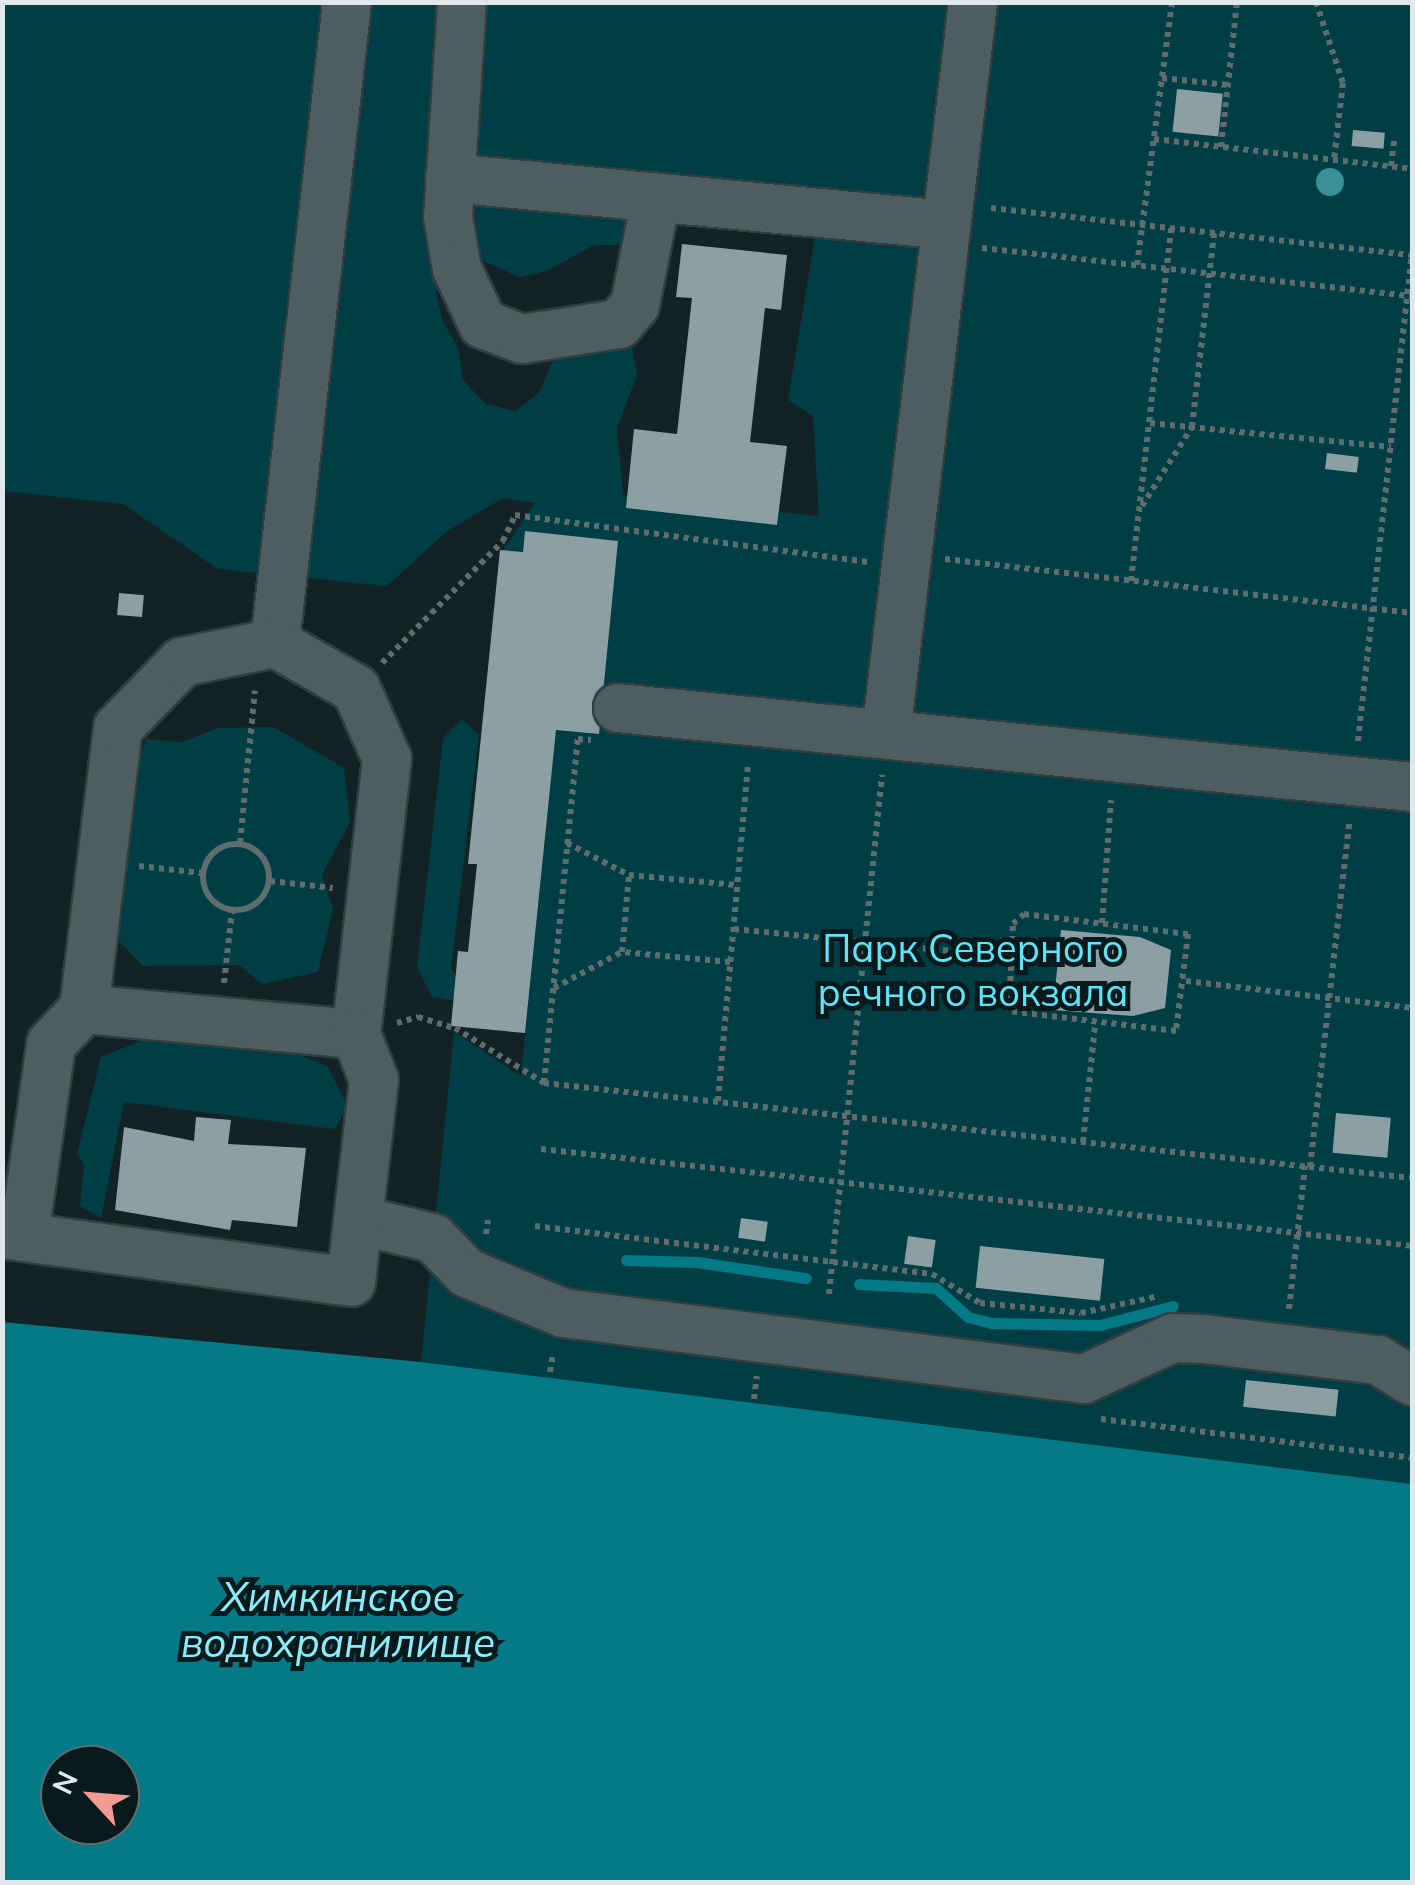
<!DOCTYPE html>
<html>
<head>
<meta charset="utf-8">
<style>
  body { margin:0 }
  #map { position:relative; width:1415px; height:1885px; overflow:hidden; background:#132325; font-family:Mulish,sans-serif }
  div>[style] { position:absolute }
  .green>* { inset:0; background:#003e45 }
  .water>* { inset:0; background:#037a86 }
  .stream>* { height:11px; margin:-5.5px; padding:0 5.5px; transform-origin:5.5px; border-radius:5.5px; background:#037a86 }
  .building>* { inset:0; background:#8c9fa2; transform-origin:0 0 }
  .path>* { height:6px; margin-top:-3px; transform-origin:0; background:repeating-linear-gradient(90deg,#5f6d6f 0 5px,transparent 0 10px) }
  .path>.ring { margin:-3px; padding:0; box-sizing:content-box; background:none; border:6px solid #5f6d6f; border-radius:50% }
  .roads { filter:drop-shadow(2px 0 #323d3f) drop-shadow(-2px 0 #323d3f) drop-shadow(0 2px #323d3f) drop-shadow(0 -2px #323d3f) }
  .minor>* { height:48px; margin:-24px; padding:0 24px; transform-origin:24px; border-radius:24px; background:#4c5e60 }
  .trees>* { width:28px; height:28px; margin:-14px; border-radius:50%; background:#3b8f99 }
  span { translate:-50% -50%; white-space:nowrap; text-align:center; line-height:1.15; -webkit-text-stroke:10px #0a1a1c; paint-order:stroke }
  .park-label { font-size:38px; color:#5ce7f8 }
  .water-label { font-size:40px; color:#89eefc; font-style:italic }
  .frame { position:absolute; inset:0; border:5px solid #dfe9eb; pointer-events:none }
  .north { position:absolute; left:40px; top:1745px; width:100px; height:100px; box-sizing:border-box; background:#0a1a1c; border:2px solid #5f6d6f; border-radius:50%; rotate:296deg; font-size:28px; font-weight:700; line-height:40px; text-align:center; color:#dfe9eb }
  .north::after { content:''; display:block; margin:auto; width:35px; height:45px; background:#f59c92; clip-path:polygon(50% 0,100% 100%,50% 72%,0 100%) }
</style>
</head>
<body>
<div id="map">
  <div class="green">
    <i style="clip-path:polygon(evenodd,3px 3px,1412px 3px,1412px 1484px,421px 1362px,454px 1032px,521px 1076px,556px 730px,599px 734px,525px 532px,523px 552px,503px 550px,535px 503px,503px 498px,447px 531px,387px 586px,218px 569px,123px 504px,3px 491px,3px 3px,732px 189px,817px 225px,788px 400px,813px 416px,819px 516px,623px 495px,617px 428px,637px 375px,632px 345px,613px 325px,564px 335px,539px 393px,515px 411px,486px 404px,463px 380px,458px 347px,443px 322px,436px 293px,442px 266px,464px 252px,519px 277px,547px 271px,594px 245px,623px 245px,732px 189px)"></i>
    <i style="clip-path:polygon(462px 719px,479px 735px,451px 969px,462px 987px,455px 1001px,432px 997px,417px 967px,443px 738px)"></i>
    <i style="clip-path:polygon(273px 727px,344px 768px,350px 822px,322px 875px,333px 908px,318px 972px,262px 984px,239px 965px,143px 966px,113px 935px,124px 804px,146px 739px,182px 742px,218px 728px)"></i>
    <i style="clip-path:polygon(148px 1038px,294px 1052px,328px 1067px,348px 1107px,335px 1129px,124px 1102px,101px 1218px,80px 1206px,84px 1164px,77px 1154px,101px 1057px)"></i>
  </div>
  <div class="water">
    <i style="clip-path:polygon(evenodd,2px 1322px,421px 1362px,1412px 1484px,1412px 1882px,3px 1882px,2px 1322px,60px 1765px,120px 1765px,120px 1825px,60px 1825px,60px 1765px)"></i>
  </div>
  <div class="stream">
    <i style="left:626px;top:1260px;width:71px;rotate:1.6deg"></i>
    <i style="left:697px;top:1262px;width:110px;rotate:8.4deg"></i>
    <i style="left:859px;top:1284px;width:77px;rotate:3deg"></i>
    <i style="left:936px;top:1288px;width:43px;rotate:42.2deg"></i>
    <i style="left:968px;top:1317px;width:25px;rotate:14deg"></i>
    <i style="left:992px;top:1323px;width:108px;rotate:1.1deg"></i>
    <i style="left:1100px;top:1325px;width:75px;rotate:-14.6deg"></i>
  </div>
  <div class="building">
    <i style="left:1177px;top:89px;width:46px;height:43px;rotate:6deg"></i>
    <i style="left:1353px;top:130px;width:32px;height:16px;rotate:5deg"></i>
    <i style="clip-path:polygon(682px 244px,787px 255px,781px 310px,765px 308px,750px 442px,787px 446px,777px 525px,626px 508px,634px 429px,677px 434px,692px 298px,676px 297px)"></i>
    <i style="left:1327px;top:453px;width:32px;height:16px;rotate:7deg"></i>
    <i style="clip-path:polygon(525px 531px,618px 541px,599px 734px,556px 730px,525px 1033px,451px 1026px,458px 951px,468px 952px,477px 864px,468px 864px,500px 550px,523px 552px)"></i>
    <i style="left:119px;top:593px;width:25px;height:22px;rotate:5deg"></i>
    <i style="clip-path:polygon(1061px 930px,1140px 937px,1171px 950px,1165px 1008px,1133px 1016px,1053px 1010px)"></i>
    <i style="left:1336px;top:1113px;width:55px;height:40px;rotate:5deg"></i>
    <i style="clip-path:polygon(196px 1117px,231px 1120px,228px 1144px,306px 1148px,297px 1227px,232px 1220px,230px 1230px,115px 1210px,124px 1127px,194px 1141px)"></i>
    <i style="left:741px;top:1218px;width:27px;height:20px;rotate:8deg"></i>
    <i style="left:908px;top:1236px;width:28px;height:28px;rotate:8deg"></i>
    <i style="left:980px;top:1246px;width:125px;height:42px;rotate:6deg"></i>
    <i style="left:1246px;top:1380px;width:93px;height:27px;rotate:6deg"></i>
  </div>
  <div class="path">
    <i style="left:1316px;top:2px;width:85px;rotate:71.6deg"></i>
    <i style="left:1343px;top:83px;width:78px;rotate:96.7deg"></i>
    <i style="left:1162px;top:78px;width:66px;rotate:6.1deg"></i>
    <i style="left:1154px;top:139px;width:260px;rotate:6.6deg"></i>
    <i style="left:1221px;top:147px;width:146px;rotate:-83.7deg"></i>
    <i style="left:1391px;top:166px;width:26px;rotate:-83deg"></i>
    <i style="left:991px;top:208px;width:424px;rotate:6.4deg"></i>
    <i style="left:982px;top:248px;width:433px;rotate:6.4deg"></i>
    <i style="left:1137px;top:265px;width:265px;rotate:-82.4deg"></i>
    <i style="left:1150px;top:423px;width:242px;rotate:5.7deg"></i>
    <i style="left:1142px;top:506px;width:93px;rotate:-57.7deg"></i>
    <i style="left:1192px;top:427px;width:195px;rotate:-83.5deg"></i>
    <i style="left:945px;top:559px;width:470px;rotate:6.6deg"></i>
    <i style="left:1131px;top:581px;width:355px;rotate:-83.5deg"></i>
    <i style="left:382px;top:663px;width:172px;rotate:-45.2deg"></i>
    <i style="left:503px;top:541px;width:29px;rotate:-65deg"></i>
    <i style="left:515px;top:515px;width:356px;rotate:7.6deg"></i>
    <i style="left:1358px;top:741px;width:489px;rotate:-83.7deg"></i>
    <i style="left:240px;top:843px;width:153px;rotate:-84.4deg"></i>
    <i style="left:567px;top:843px;width:70px;rotate:27.3deg"></i>
    <i class="ring" style="left:203px;top:844px;width:60px;height:60px"></i>
    <i style="left:139px;top:866px;width:63px;rotate:6.3deg"></i>
    <i style="left:270px;top:881px;width:63px;rotate:6.3deg"></i>
    <i style="left:1024px;top:914px;width:165px;rotate:7deg"></i>
    <i style="left:1188px;top:934px;width:98px;rotate:97.1deg"></i>
    <i style="left:1176px;top:1031px;width:168px;rotate:-173.2deg"></i>
    <i style="left:1009px;top:1011px;width:87px;rotate:-87.4deg"></i>
    <i style="left:1013px;top:924px;width:15px;rotate:-42deg"></i>
    <i style="left:1102px;top:923px;width:123px;rotate:-85.8deg"></i>
    <i style="left:734px;top:929px;width:277px;rotate:5.8deg"></i>
    <i style="left:730px;top:962px;width:108px;rotate:-174.7deg"></i>
    <i style="left:622px;top:952px;width:77px;rotate:-84.8deg"></i>
    <i style="left:629px;top:875px;width:108px;rotate:5.3deg"></i>
    <i style="left:1186px;top:981px;width:228px;rotate:6.8deg"></i>
    <i style="left:224px;top:983px;width:73px;rotate:-83.7deg"></i>
    <i style="left:554px;top:988px;width:77px;rotate:-27.9deg"></i>
    <i style="left:397px;top:1023px;width:22px;rotate:-16deg"></i>
    <i style="left:418px;top:1017px;width:39px;rotate:17deg"></i>
    <i style="left:455px;top:1028px;width:105px;rotate:31.7deg"></i>
    <i style="left:544px;top:1083px;width:873px;rotate:6.25deg"></i>
    <i style="left:544px;top:1083px;width:346px;rotate:-84.4deg"></i>
    <i style="left:578px;top:739px;width:13px;rotate:4deg"></i>
    <i style="left:718px;top:1101px;width:339px;rotate:-84.9deg"></i>
    <i style="left:1083px;top:1142px;width:118px;rotate:-84.1deg"></i>
    <i style="left:541px;top:1149px;width:876px;rotate:6.35deg"></i>
    <i style="left:1310px;top:1167px;width:346px;rotate:-83.5deg"></i>
    <i style="left:535px;top:1226px;width:400px;rotate:6.9deg"></i>
    <i style="left:932px;top:1274px;width:56px;rotate:31.1deg"></i>
    <i style="left:980px;top:1303px;width:101px;rotate:5.7deg"></i>
    <i style="left:1081px;top:1313px;width:76px;rotate:-12.2deg"></i>
    <i style="left:486px;top:1234px;width:14px;rotate:-82deg"></i>
    <i style="left:829px;top:1294px;width:522px;rotate:-84.17deg"></i>
    <i style="left:1289px;top:1309px;width:144px;rotate:-83.6deg"></i>
    <i style="left:550px;top:1372px;width:19px;rotate:-81deg"></i>
    <i style="left:754px;top:1399px;width:23px;rotate:-83deg"></i>
    <i style="left:1101px;top:1419px;width:313px;rotate:7.1deg"></i>
  </div>
  <div class="roads">
    <div class="minor">
      <i style="left:462px;top:2px;width:215px;rotate:93.7deg"></i>
      <i style="left:448px;top:217px;width:53px;rotate:80.2deg"></i>
      <i style="left:457px;top:269px;width:61px;rotate:64.7deg"></i>
      <i style="left:483px;top:324px;width:42px;rotate:21deg"></i>
      <i style="left:522px;top:339px;width:98px;rotate:-8.8deg"></i>
      <i style="left:619px;top:324px;width:25px;rotate:-50deg"></i>
      <i style="left:635px;top:305px;width:109px;rotate:-78.9deg"></i>
      <i style="left:450px;top:178px;width:498px;rotate:5.4deg"></i>
      <i style="left:275px;top:643px;width:645px;rotate:-83.59deg"></i>
      <i style="left:618px;top:708px;width:798px;rotate:5.68deg"></i>
      <i style="left:886px;top:734px;width:737px;rotate:-83.22deg"></i>
      <i style="left:84px;top:1009px;width:273px;rotate:5.3deg"></i>
      <i style="left:358px;top:1220px;width:77px;rotate:13.5deg"></i>
      <i style="left:433px;top:1238px;width:49px;rotate:45.8deg"></i>
      <i style="left:467px;top:1273px;width:104px;rotate:22.6deg"></i>
      <i style="left:563px;top:1313px;width:525px;rotate:7.22deg"></i>
      <i style="left:1084px;top:1379px;width:98px;rotate:-24.7deg"></i>
      <i style="left:1173px;top:1338px;width:31px;rotate:2deg"></i>
      <i style="left:1204px;top:1339px;width:175px;rotate:6.9deg"></i>
      <i style="left:1378px;top:1360px;width:40px;rotate:32deg"></i>
      <i style="left:2px;top:1234px;width:22px;rotate:8deg"></i>
      <i style="left:24px;top:1237px;width:195px;rotate:-82deg"></i>
      <i style="left:51px;top:1044px;width:48px;rotate:-46.7deg"></i>
      <i style="left:84px;top:1009px;width:283px;rotate:-83.1deg"></i>
      <i style="left:118px;top:728px;width:92px;rotate:-45.9deg"></i>
      <i style="left:182px;top:662px;width:95px;rotate:-11.5deg"></i>
      <i style="left:275px;top:643px;width:93px;rotate:29.6deg"></i>
      <i style="left:356px;top:689px;width:77px;rotate:66.1deg"></i>
      <i style="left:387px;top:759px;width:277px;rotate:96.4deg"></i>
      <i style="left:356px;top:1034px;width:49px;rotate:68.6deg"></i>
      <i style="left:374px;top:1080px;width:203px;rotate:96.5deg"></i>
      <i style="left:351px;top:1282px;width:330px;rotate:-172.2deg"></i>
    </div>
  </div>
  <div class="trees">
    <i style="left:1330px;top:182px"></i>
  </div>
  <div class="park-label">
    <span style="left:973px;top:971px">Парк Северного<br>речного вокзала</span>
  </div>
  <div class="water-label">
    <span style="left:338px;top:1619px">Химкинское<br>водохранилище</span>
  </div>
  <div class="frame"></div>
  <div class="north">N</div>
</div>
</body>
</html>
